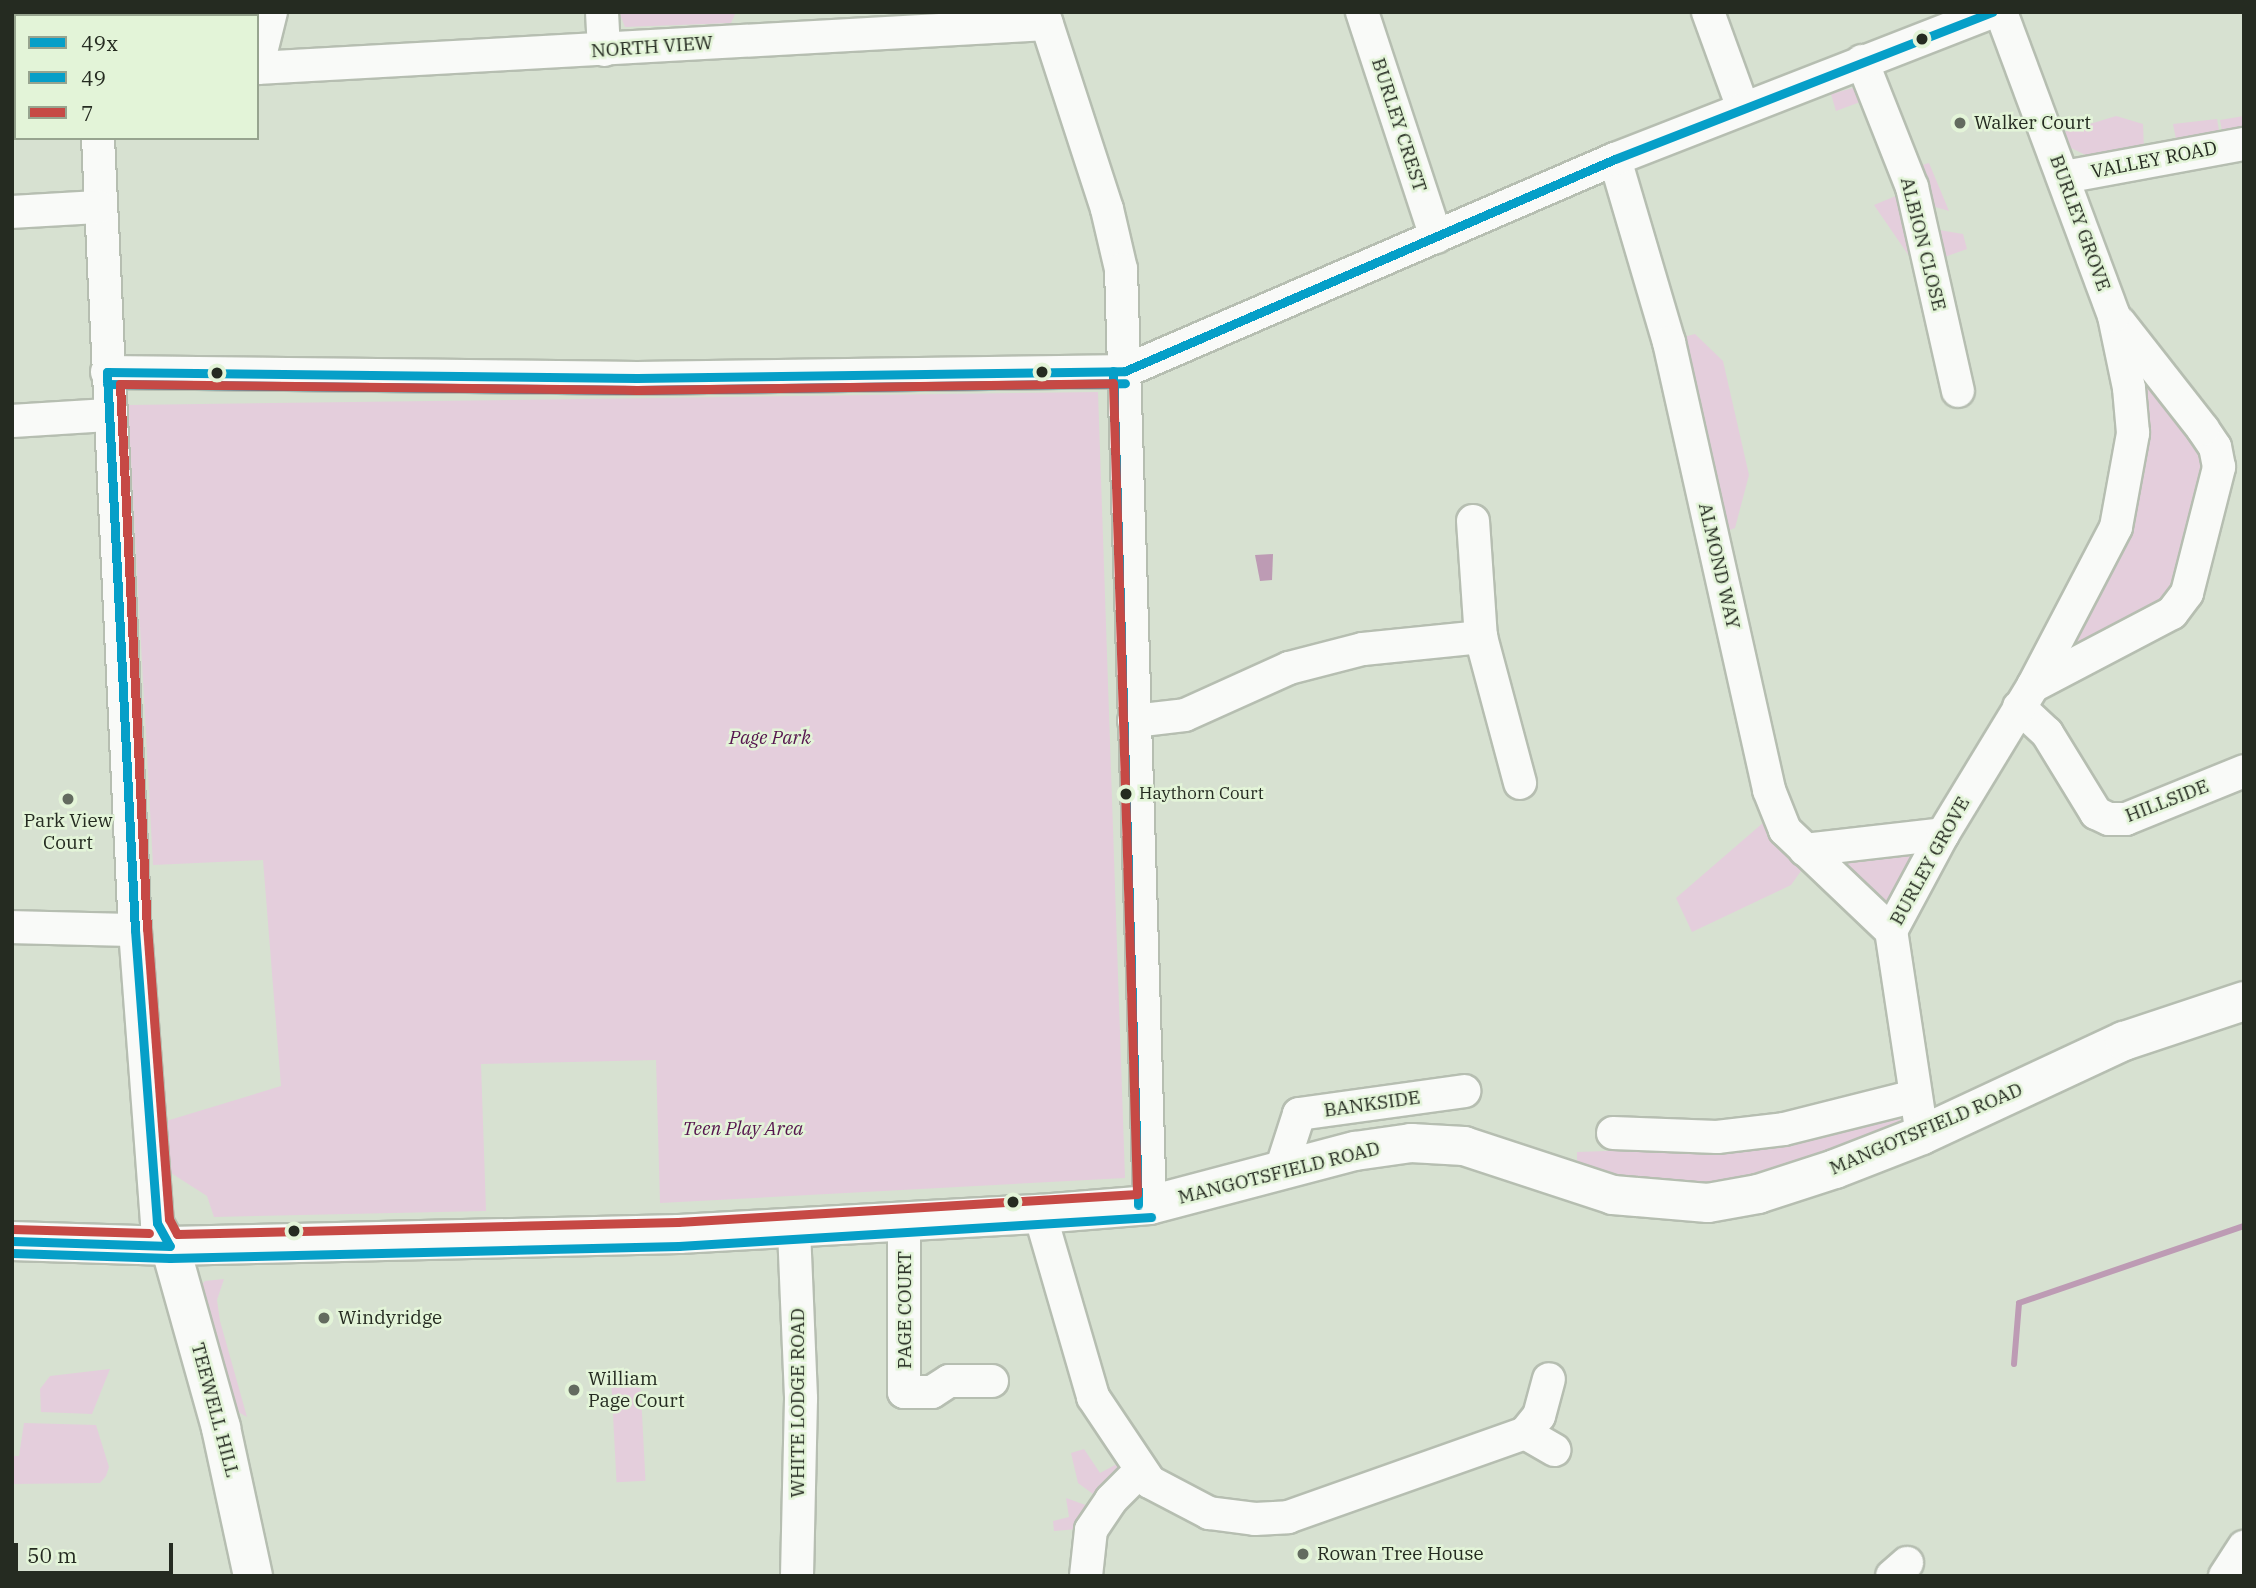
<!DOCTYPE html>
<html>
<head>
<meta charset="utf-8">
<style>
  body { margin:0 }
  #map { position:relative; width:2256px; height:1588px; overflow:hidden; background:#d7e1d1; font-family:"IBM Plex Serif",serif }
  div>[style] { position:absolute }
  .green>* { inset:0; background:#e4cedc; transform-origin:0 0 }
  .water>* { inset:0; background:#bd9bb4 }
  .stream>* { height:6px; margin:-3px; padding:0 3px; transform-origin:3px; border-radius:3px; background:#bd9bb4 }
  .roads { filter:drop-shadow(2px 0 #b6beb1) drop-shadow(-2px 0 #b6beb1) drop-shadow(0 2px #b6beb1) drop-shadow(0 -2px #b6beb1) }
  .minor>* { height:32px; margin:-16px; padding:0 16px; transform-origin:16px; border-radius:16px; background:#f9faf8 }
  .major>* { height:38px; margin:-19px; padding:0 19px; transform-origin:19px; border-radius:19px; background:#f9faf8 }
  .bus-1>* { height:9px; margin:-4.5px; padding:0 4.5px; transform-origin:4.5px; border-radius:4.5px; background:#069fc8 }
  .bus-2>* { height:9px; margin:-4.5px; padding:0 4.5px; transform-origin:4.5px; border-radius:4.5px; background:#069fc8 }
  .bus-3>* { height:9px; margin:-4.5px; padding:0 4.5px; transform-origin:4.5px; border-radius:4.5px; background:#c64945 }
  .dots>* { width:19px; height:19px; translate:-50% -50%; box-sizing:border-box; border:4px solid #e3f4d8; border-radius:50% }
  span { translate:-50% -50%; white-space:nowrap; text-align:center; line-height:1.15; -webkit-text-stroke:5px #e3f4d8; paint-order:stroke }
  .bus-label { font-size:17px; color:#252b21 }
  .left { translate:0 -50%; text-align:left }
  .street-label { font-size:19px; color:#252b21 }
  .poi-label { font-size:19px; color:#252b21 }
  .park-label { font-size:19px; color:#56154e; font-style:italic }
  .frame { position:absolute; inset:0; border:14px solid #252b21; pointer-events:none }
  .legend { position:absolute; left:14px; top:14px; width:245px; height:126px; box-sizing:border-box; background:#e3f4d8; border:2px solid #97a48f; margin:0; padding:9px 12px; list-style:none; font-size:21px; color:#252b21 }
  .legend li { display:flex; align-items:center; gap:14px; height:35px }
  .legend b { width:35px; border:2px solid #97a48f }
  .scale { position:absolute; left:14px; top:1543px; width:159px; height:32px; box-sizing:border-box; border:4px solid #252b21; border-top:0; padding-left:9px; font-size:21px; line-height:24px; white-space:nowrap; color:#252b21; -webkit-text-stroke:5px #e3f4d8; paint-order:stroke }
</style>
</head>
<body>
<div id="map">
  <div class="green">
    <i style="clip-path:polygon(619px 12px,736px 12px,731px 23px,625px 27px)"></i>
    <i style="clip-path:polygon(1853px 88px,1863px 101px,1836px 111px,1831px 94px)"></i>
    <i style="clip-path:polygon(2116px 116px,2143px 124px,2144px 150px,2098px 161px,2069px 147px,2064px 132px)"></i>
    <i style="clip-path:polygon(2244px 116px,2244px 132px,2223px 136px,2220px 120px)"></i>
    <i style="clip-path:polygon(2217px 119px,2220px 136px,2177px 144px,2173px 124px)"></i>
    <i style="clip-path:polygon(1929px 163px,1949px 211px,1932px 206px,1915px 167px)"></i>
    <i style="clip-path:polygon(1903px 193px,1918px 269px,1874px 205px)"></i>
    <i style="clip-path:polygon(1933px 229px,1963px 234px,1967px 249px,1939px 259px)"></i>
    <i style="clip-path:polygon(1695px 334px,1723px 361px,1749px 475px,1735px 528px,1727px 531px,1684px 337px)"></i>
    <i style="clip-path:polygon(2154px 380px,2207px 460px,2172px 602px,2064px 662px,2138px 391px)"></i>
    <i style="clip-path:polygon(1098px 392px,1125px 1178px,660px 1203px,656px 1060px,481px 1064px,486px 1211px,214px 1217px,207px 1196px,171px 1173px,163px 1122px,281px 1086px,263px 860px,153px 865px,128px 405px)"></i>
    <i style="clip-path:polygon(1764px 822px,1801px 871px,1791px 885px,1692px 932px,1676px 898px)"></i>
    <i style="clip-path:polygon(1920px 849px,1884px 905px,1836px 860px)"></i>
    <i style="clip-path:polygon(1895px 1111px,1902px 1124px,1764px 1173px,1716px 1185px,1623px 1177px,1577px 1162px,1577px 1152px,1753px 1146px)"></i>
    <i style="clip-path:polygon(224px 1279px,217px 1300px,220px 1321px,247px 1417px,235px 1410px,200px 1287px,205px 1281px)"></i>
    <i style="clip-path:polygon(110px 1369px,92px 1414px,41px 1412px,40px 1389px,50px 1376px)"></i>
    <i style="left:640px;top:1376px;width:105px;height:29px;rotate:87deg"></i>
    <i style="clip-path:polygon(24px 1423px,96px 1425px,109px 1467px,106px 1476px,100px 1483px,12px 1484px,12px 1456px,19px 1456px)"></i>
    <i style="clip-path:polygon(1084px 1449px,1100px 1473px,1119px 1463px,1122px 1470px,1093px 1494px,1078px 1483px,1071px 1453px)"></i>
    <i style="clip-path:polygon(1066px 1498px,1091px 1507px,1078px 1529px,1054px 1531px,1053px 1521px,1069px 1517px)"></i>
  </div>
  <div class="water">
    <i style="clip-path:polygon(1273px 554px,1272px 580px,1260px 581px,1255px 555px)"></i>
  </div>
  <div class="stream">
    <i style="left:2014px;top:1364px;width:61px;rotate:-85.3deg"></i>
    <i style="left:2019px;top:1303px;width:238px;rotate:-18.9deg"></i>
  </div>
  <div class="roads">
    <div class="minor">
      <i style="left:95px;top:12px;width:4px;rotate:76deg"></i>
      <i style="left:271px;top:12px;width:58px;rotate:104deg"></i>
      <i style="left:257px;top:68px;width:791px;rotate:-3.19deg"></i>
      <i style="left:602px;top:12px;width:38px;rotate:87deg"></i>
      <i style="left:1043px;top:12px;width:207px;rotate:72deg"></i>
      <i style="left:1107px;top:209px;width:62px;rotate:76.9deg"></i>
      <i style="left:1121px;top:269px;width:936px;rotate:88.23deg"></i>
      <i style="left:1362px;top:12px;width:237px;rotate:71.8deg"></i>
      <i style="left:1708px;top:12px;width:102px;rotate:70deg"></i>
      <i style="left:1862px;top:61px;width:136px;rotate:68.4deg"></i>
      <i style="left:1912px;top:187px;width:209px;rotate:77.3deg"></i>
      <i style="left:98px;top:138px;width:793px;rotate:87.33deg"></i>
      <i style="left:135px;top:930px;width:294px;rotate:85.7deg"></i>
      <i style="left:157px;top:1223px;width:26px;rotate:61deg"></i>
      <i style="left:1615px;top:159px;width:191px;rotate:73.6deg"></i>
      <i style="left:1669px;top:342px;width:459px;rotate:77.4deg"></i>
      <i style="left:1769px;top:790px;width:43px;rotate:68.2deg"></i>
      <i style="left:1785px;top:830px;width:146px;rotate:43.6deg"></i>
      <i style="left:2064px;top:177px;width:183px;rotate:-10.4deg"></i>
      <i style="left:12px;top:212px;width:87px;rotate:-3.3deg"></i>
      <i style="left:107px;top:372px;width:530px;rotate:0.65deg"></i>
      <i style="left:637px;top:378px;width:488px;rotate:-0.8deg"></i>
      <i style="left:1125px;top:371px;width:534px;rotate:-23.4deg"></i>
      <i style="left:1615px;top:159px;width:406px;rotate:-21.3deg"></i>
      <i style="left:12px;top:421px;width:96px;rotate:-3.6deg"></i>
      <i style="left:1473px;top:521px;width:116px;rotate:86.1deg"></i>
      <i style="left:1481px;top:637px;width:151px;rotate:75deg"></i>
      <i style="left:2033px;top:686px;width:157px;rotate:-27.7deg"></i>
      <i style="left:2172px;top:613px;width:25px;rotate:-53deg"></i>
      <i style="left:2187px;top:593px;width:130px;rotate:-75.7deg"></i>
      <i style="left:2219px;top:467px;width:20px;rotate:-101deg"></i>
      <i style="left:2215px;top:447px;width:22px;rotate:-124deg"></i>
      <i style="left:2203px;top:429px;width:135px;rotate:-128.1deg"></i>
      <i style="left:2019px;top:707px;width:38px;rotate:43deg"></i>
      <i style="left:2047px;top:733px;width:94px;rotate:58.5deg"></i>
      <i style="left:2096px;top:813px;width:14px;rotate:25deg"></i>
      <i style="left:2109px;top:819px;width:17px"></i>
      <i style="left:2126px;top:819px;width:127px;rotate:-22.1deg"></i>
      <i style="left:1134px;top:721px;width:51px;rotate:-6.7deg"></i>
      <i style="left:1185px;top:715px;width:114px;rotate:-24.3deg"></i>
      <i style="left:1289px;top:668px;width:76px;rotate:-14.4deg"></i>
      <i style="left:1363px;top:649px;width:119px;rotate:-5.8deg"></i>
      <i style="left:1805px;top:850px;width:139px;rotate:-6.6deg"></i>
      <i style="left:12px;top:927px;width:123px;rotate:1.4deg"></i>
      <i style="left:1613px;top:1133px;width:104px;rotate:2.2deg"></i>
      <i style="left:1717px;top:1137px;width:67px;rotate:-6.8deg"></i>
      <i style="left:1784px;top:1129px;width:135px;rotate:-14.1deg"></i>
      <i style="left:1922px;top:1135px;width:206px;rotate:-98.6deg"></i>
      <i style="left:1891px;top:931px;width:110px;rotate:-61.8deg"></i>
      <i style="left:1943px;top:834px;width:173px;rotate:-58.7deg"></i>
      <i style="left:2033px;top:686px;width:179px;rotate:-62.4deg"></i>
      <i style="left:2116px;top:527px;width:96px;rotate:-79.7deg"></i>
      <i style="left:2133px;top:433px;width:45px;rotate:-95.1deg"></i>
      <i style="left:2129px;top:388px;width:74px;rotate:-101.8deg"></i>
      <i style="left:2114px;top:316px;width:324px;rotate:-110.4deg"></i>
      <i style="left:1280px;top:1173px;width:62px;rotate:-72.1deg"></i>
      <i style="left:1299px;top:1114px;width:167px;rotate:-7.9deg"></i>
      <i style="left:1040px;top:1214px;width:191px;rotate:73.8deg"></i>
      <i style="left:1093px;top:1397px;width:102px;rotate:56.2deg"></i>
      <i style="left:1150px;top:1482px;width:67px;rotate:27.7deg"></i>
      <i style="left:1209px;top:1513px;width:46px;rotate:7.4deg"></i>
      <i style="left:1255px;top:1519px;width:33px;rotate:-3deg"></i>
      <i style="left:1288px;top:1517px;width:251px;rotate:-19.5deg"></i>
      <i style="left:1525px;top:1433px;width:22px;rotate:-51deg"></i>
      <i style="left:1539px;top:1416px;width:38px;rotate:-75deg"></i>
      <i style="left:904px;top:1223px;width:169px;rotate:90deg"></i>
      <i style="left:904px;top:1392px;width:28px"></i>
      <i style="left:932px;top:1392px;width:20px;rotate:-33deg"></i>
      <i style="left:949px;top:1381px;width:43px"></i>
      <i style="left:794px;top:1230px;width:169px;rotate:87.6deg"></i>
      <i style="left:801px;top:1399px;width:177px;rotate:91.3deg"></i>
      <i style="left:1525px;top:1433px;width:34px;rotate:30deg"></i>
      <i style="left:1086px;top:1576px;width:46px;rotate:-83.8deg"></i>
      <i style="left:1091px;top:1530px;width:36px;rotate:-56deg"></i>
      <i style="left:1111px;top:1500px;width:42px;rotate:-45deg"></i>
      <i style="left:1892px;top:1576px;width:20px;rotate:-41deg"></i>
      <i style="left:2225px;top:1576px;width:35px;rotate:-57deg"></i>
    </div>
    <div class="major">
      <i style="left:12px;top:1241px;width:158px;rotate:1.8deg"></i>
      <i style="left:170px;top:1246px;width:509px;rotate:-1.35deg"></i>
      <i style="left:679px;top:1234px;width:362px;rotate:-3.2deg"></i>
      <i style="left:1040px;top:1214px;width:110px;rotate:-4.7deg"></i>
      <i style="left:1150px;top:1205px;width:212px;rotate:-14.8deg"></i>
      <i style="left:1355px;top:1151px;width:57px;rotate:-8.1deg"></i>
      <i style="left:1411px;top:1143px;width:53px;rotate:3.2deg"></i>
      <i style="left:1464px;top:1146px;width:157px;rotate:18.2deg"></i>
      <i style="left:1613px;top:1195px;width:95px;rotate:4.8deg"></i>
      <i style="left:1708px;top:1203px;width:51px;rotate:-10.2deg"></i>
      <i style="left:1758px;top:1194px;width:81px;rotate:-18deg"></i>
      <i style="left:1835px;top:1169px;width:93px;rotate:-21.3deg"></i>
      <i style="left:1922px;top:1135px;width:223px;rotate:-25deg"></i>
      <i style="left:2124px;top:1041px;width:126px;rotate:-18.4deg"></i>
      <i style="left:170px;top:1246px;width:189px;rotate:74.3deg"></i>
      <i style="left:221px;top:1428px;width:151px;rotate:77.8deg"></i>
    </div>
  </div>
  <div class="bus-1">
    <i style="left:107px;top:372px;width:530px;rotate:0.65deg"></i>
    <i style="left:637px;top:378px;width:488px;rotate:-0.8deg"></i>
    <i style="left:1125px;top:371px;width:534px;rotate:-23.4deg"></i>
    <i style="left:1615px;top:159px;width:405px;rotate:-21.3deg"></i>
    <i style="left:107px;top:372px;width:559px;rotate:87.13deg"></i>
    <i style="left:135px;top:930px;width:294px;rotate:85.7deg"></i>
    <i style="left:157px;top:1223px;width:26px;rotate:61deg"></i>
    <i style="left:12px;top:1241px;width:158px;rotate:1.8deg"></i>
  </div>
  <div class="bus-2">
    <i style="left:1113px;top:371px;width:834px;rotate:88.28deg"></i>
    <i style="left:107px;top:384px;width:530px;rotate:0.65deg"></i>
    <i style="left:637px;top:390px;width:488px;rotate:-0.8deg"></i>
    <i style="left:12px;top:1253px;width:158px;rotate:1.8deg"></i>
    <i style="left:170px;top:1258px;width:509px;rotate:-1.35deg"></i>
    <i style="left:679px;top:1246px;width:473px;rotate:-3.5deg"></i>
  </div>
  <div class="bus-3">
    <i style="left:1113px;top:383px;width:811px;rotate:88.3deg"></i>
    <i style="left:1137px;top:1194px;width:460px;rotate:176.5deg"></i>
    <i style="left:678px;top:1222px;width:501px;rotate:178.63deg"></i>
    <i style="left:177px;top:1234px;width:17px;rotate:-118deg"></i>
    <i style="left:169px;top:1219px;width:291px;rotate:-94.3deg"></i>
    <i style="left:147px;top:929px;width:546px;rotate:-92.84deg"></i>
    <i style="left:120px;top:384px;width:517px;rotate:0.66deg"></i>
    <i style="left:637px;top:390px;width:476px;rotate:-0.8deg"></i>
    <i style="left:12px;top:1229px;width:137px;rotate:1.7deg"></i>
  </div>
  <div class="dots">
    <i style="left:1922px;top:39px;background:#252b21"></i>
    <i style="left:1960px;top:123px;background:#636b5f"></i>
    <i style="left:1042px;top:372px;background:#252b21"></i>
    <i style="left:217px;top:373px;background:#252b21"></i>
    <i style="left:1126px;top:794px;background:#252b21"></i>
    <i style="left:68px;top:799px;background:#636b5f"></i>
    <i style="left:1013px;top:1202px;background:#252b21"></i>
    <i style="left:294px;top:1231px;background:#252b21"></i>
    <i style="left:324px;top:1318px;background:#636b5f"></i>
    <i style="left:574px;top:1390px;background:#636b5f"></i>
    <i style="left:1303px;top:1554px;background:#636b5f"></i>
  </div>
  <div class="bus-label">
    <span class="left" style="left:1139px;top:794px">Haythorn Court</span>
  </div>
  <div class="street-label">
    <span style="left:652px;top:47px;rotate:-4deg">NORTH VIEW</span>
    <span style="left:1399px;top:125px;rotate:72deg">BURLEY CREST</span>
    <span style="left:2154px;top:160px;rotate:-11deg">VALLEY ROAD</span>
    <span style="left:2080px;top:223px;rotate:70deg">BURLEY GROVE</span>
    <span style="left:1923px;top:244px;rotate:76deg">ALBION CLOSE</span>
    <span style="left:1719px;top:566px;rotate:77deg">ALMOND WAY</span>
    <span style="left:2167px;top:801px;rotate:-21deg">HILLSIDE</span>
    <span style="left:1930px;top:861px;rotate:-61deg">BURLEY GROVE</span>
    <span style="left:1372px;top:1104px;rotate:-8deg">BANKSIDE</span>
    <span style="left:1926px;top:1129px;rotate:-23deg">MANGOTSFIELD ROAD</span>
    <span style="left:1279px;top:1173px;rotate:-14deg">MANGOTSFIELD ROAD</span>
    <span style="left:905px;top:1310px;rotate:-90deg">PAGE COURT</span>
    <span style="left:798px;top:1403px;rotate:-90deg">WHITE LODGE ROAD</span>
    <span style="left:215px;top:1410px;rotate:75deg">TEEWELL HILL</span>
  </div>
  <div class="poi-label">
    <span class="left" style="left:1974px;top:123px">Walker Court</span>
    <span style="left:68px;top:832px">Park View<br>Court</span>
    <span class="left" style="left:338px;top:1318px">Windyridge</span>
    <span class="left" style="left:588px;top:1390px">William<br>Page Court</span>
    <span class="left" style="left:1317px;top:1554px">Rowan Tree House</span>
  </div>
  <div class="park-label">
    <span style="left:770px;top:738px">Page Park</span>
    <span style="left:743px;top:1129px">Teen Play Area</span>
  </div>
  <div class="frame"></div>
  <ul class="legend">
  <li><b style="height:9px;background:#069fc8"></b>49x</li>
  <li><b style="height:9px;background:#069fc8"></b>49</li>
  <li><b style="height:9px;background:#c64945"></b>7</li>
  </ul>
  <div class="scale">50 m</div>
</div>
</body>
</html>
